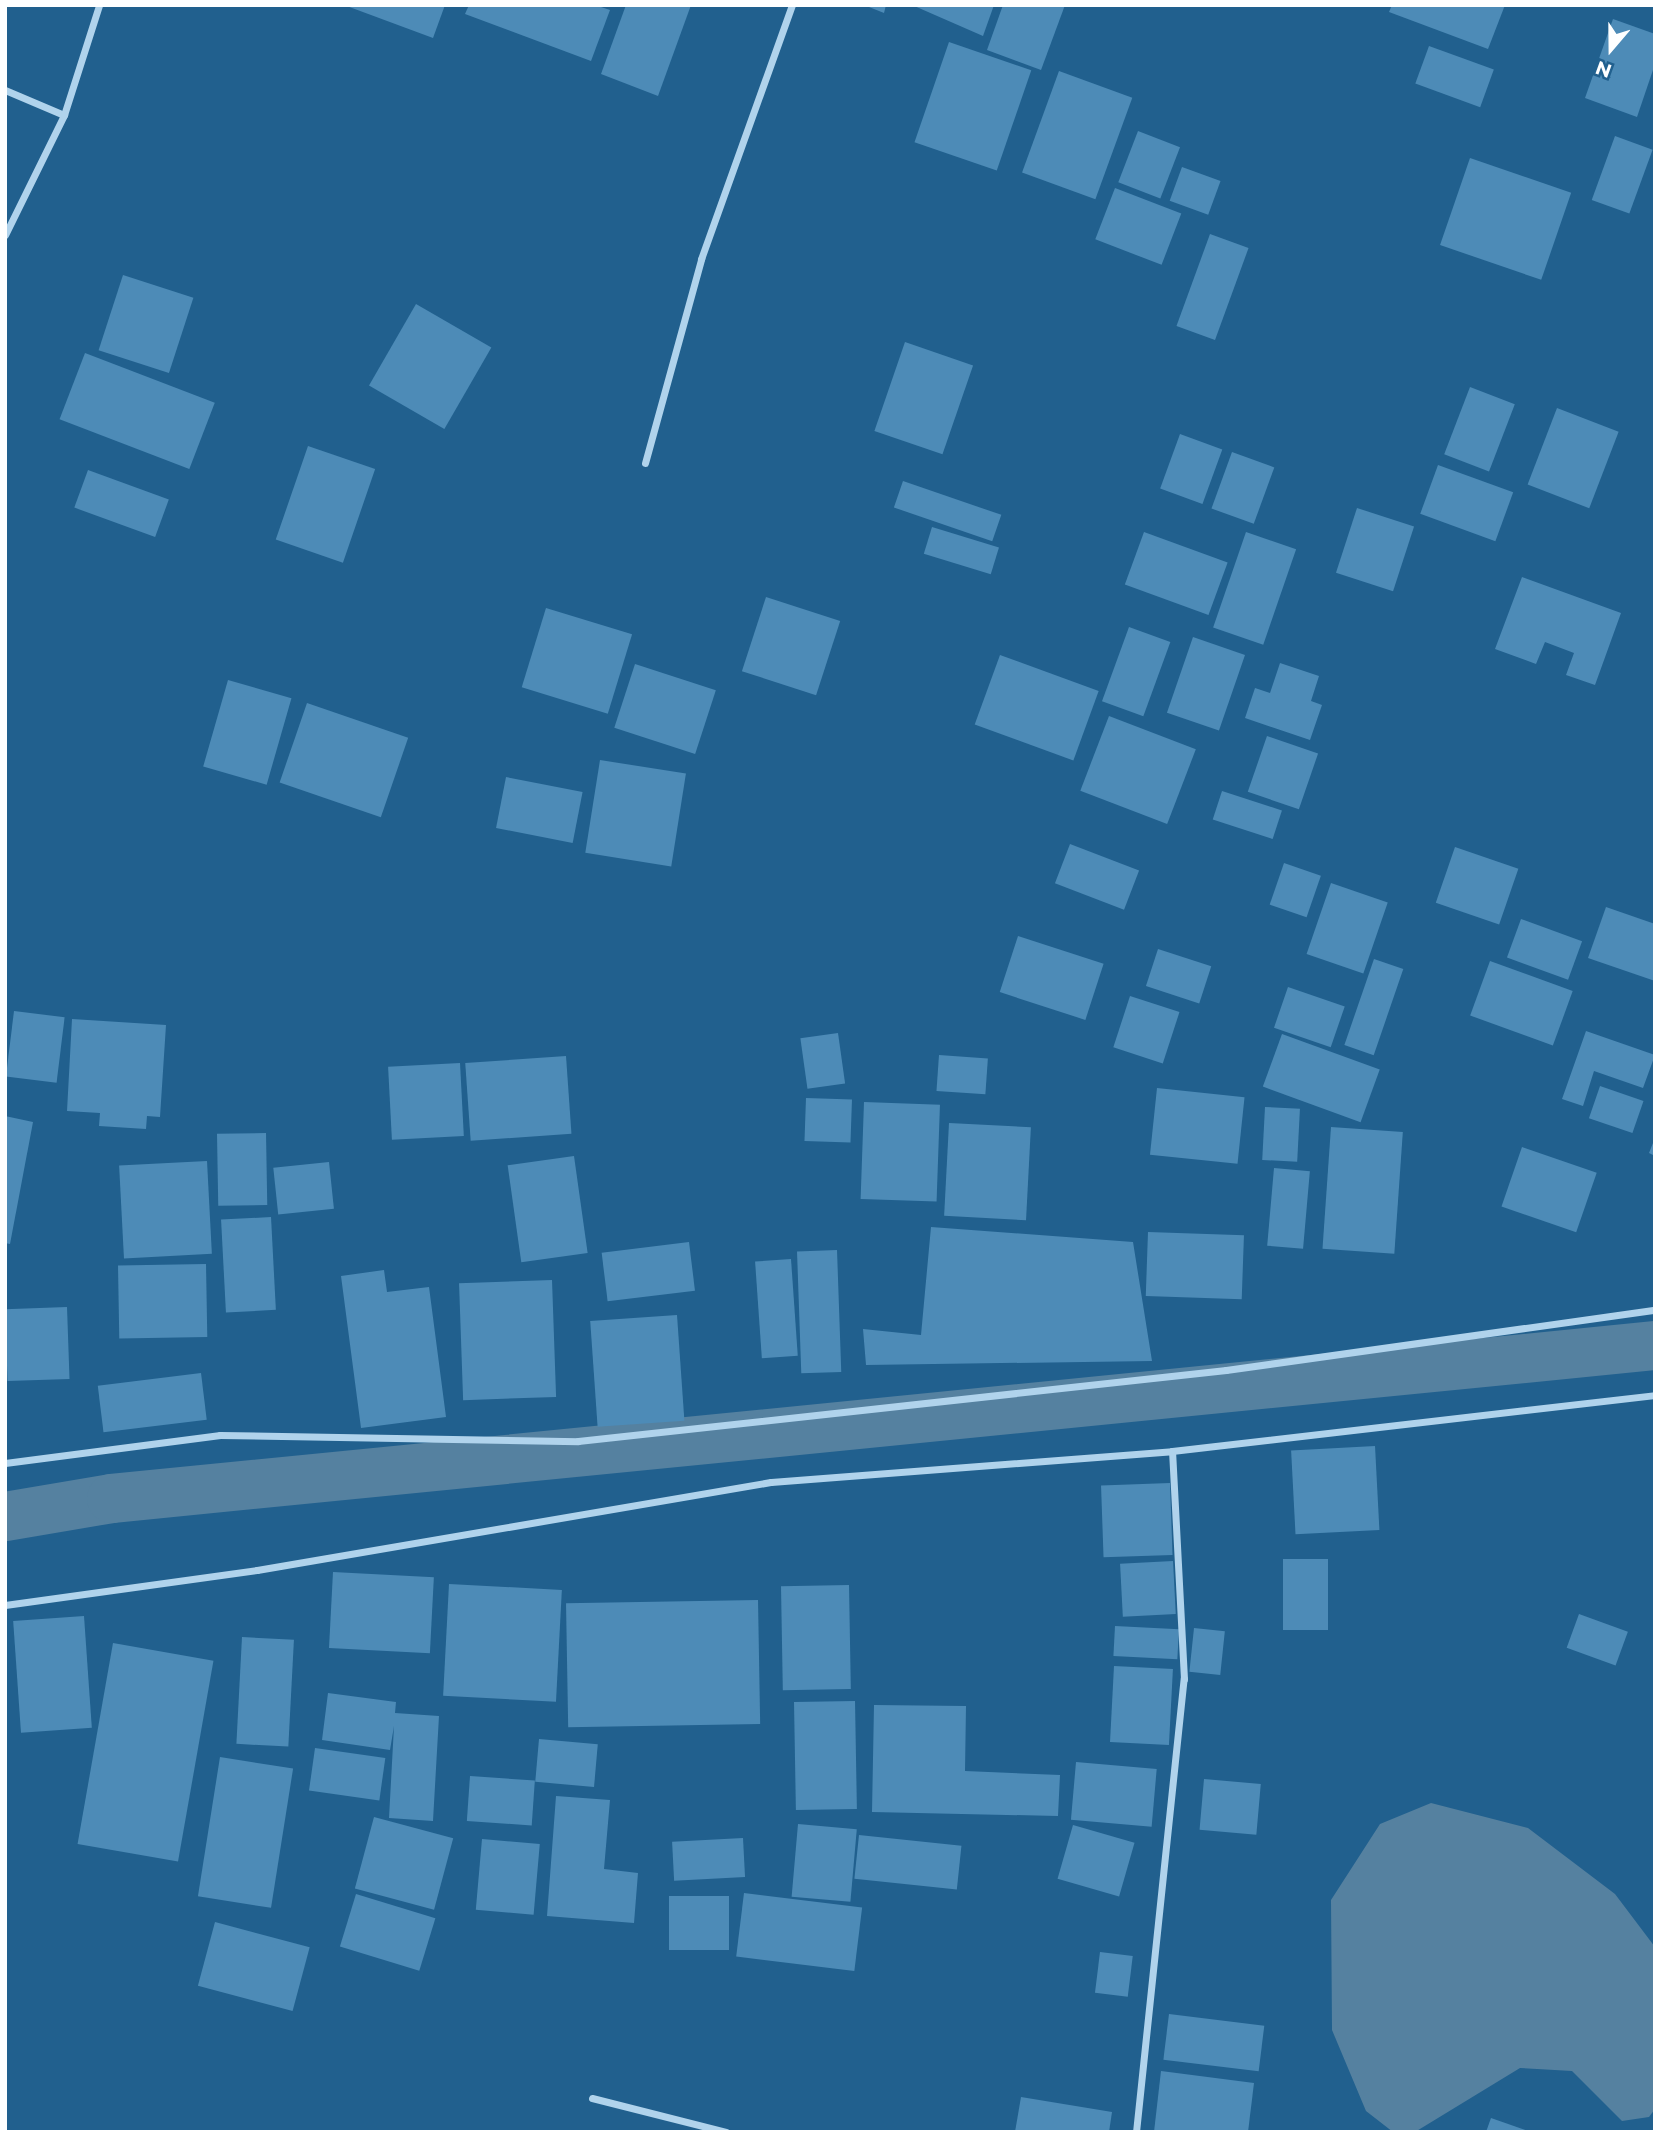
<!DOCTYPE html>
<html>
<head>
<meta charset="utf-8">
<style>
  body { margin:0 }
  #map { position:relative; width:1660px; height:2137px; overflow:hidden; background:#21608e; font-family:Montserrat,sans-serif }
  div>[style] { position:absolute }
  .water>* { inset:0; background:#5581a0 }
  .canal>* { height:49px; margin:-24.5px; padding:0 24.5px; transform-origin:24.5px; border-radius:24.5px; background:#5581a0 }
  .building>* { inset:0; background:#4d8bb7; transform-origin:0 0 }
  .minor>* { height:7px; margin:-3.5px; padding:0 3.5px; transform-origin:3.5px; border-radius:3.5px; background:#b0d3ec }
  span { translate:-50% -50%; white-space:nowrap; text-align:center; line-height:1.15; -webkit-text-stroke:5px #21608e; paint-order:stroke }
  .frame { position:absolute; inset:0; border:7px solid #fff; pointer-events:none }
  .north { position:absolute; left:1576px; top:14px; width:70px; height:70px; -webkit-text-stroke:5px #21608e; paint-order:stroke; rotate:200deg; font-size:19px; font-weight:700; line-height:28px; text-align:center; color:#fff }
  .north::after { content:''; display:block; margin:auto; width:24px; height:32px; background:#fff; clip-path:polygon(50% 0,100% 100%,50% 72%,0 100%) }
</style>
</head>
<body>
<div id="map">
  <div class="water">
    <i style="clip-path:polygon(1431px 1803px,1528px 1828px,1615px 1894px,1655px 1947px,1655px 2109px,1649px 2117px,1622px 2121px,1572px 2071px,1520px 2068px,1415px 2132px,1393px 2132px,1366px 2111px,1332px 2030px,1331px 1900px,1380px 1824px)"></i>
  </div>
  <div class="canal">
    <i style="left:5px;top:1516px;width:108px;rotate:-9.6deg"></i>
    <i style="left:111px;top:1498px;width:1552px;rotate:-5.66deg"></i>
  </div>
  <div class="building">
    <i style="clip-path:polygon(344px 5px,445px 5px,433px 38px)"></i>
    <i style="clip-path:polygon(469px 5px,595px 5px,610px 10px,591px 61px,465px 14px)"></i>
    <i style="clip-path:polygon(626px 5px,691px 5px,658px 96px,601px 74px)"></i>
    <i style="clip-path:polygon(864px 5px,886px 5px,884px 13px)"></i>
    <i style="clip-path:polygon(912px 5px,994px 5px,983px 36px)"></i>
    <i style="clip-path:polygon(1003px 5px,1065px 5px,1041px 70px,987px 50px)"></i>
    <i style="clip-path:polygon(1392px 5px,1505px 5px,1488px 49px,1389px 12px)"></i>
    <i style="clip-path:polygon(1613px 19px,1655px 34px,1655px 64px,1637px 117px,1585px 98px)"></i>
    <i style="left:949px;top:42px;width:87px;height:106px;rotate:19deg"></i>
    <i style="left:1429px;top:46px;width:69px;height:40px;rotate:20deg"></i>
    <i style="left:1059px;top:71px;width:78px;height:108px;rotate:20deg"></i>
    <i style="left:1138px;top:131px;width:45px;height:55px;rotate:21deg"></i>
    <i style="left:1615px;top:136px;width:40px;height:68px;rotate:20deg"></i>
    <i style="left:1470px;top:158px;width:107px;height:92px;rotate:19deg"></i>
    <i style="left:1182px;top:167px;width:41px;height:36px;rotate:20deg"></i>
    <i style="left:1115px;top:188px;width:71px;height:55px;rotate:21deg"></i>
    <i style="left:1210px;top:234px;width:41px;height:98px;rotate:20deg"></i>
    <i style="left:123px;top:275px;width:74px;height:79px;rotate:18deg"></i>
    <i style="left:416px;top:304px;width:87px;height:94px;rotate:30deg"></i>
    <i style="left:905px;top:342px;width:72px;height:94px;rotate:19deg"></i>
    <i style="left:85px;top:353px;width:139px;height:71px;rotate:21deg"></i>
    <i style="left:1470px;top:387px;width:48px;height:72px;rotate:21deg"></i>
    <i style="left:1557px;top:408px;width:66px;height:82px;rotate:21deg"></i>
    <i style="left:1180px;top:434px;width:45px;height:58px;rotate:20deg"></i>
    <i style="left:308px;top:446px;width:71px;height:99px;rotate:19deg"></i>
    <i style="left:1232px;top:452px;width:45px;height:60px;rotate:20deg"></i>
    <i style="left:1438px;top:465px;width:80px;height:52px;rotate:20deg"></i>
    <i style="left:88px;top:470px;width:86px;height:40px;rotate:20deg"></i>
    <i style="left:903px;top:481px;width:104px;height:28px;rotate:19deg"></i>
    <i style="left:1357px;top:508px;width:60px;height:68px;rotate:18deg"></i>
    <i style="left:932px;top:527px;width:70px;height:28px;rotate:17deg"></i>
    <i style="left:1144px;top:532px;width:89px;height:56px;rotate:20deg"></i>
    <i style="left:1246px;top:532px;width:53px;height:101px;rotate:19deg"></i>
    <i style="clip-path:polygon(1522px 577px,1621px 613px,1595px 685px,1566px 675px,1574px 653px,1545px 642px,1536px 664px,1495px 649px)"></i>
    <i style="left:766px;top:597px;width:78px;height:78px;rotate:18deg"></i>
    <i style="left:546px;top:608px;width:90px;height:83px;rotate:17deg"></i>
    <i style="left:1129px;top:627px;width:44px;height:79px;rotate:20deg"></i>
    <i style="left:1193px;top:637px;width:55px;height:80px;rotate:19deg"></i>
    <i style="left:1000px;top:655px;width:105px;height:74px;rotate:20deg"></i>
    <i style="clip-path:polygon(1280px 663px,1319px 676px,1311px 701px,1322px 705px,1310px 740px,1245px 718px,1255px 688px,1270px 693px)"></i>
    <i style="left:635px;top:664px;width:85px;height:67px;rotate:18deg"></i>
    <i style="left:228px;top:680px;width:66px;height:90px;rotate:16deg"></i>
    <i style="left:307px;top:703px;width:107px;height:84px;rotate:19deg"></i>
    <i style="left:1109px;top:716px;width:93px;height:80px;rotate:21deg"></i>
    <i style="left:1267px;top:736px;width:54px;height:59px;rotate:19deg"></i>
    <i style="left:600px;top:760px;width:87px;height:94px;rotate:9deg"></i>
    <i style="left:506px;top:777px;width:78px;height:52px;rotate:11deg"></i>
    <i style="left:1222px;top:791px;width:63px;height:30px;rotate:18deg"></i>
    <i style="left:1070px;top:844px;width:74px;height:42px;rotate:21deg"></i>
    <i style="left:1455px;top:847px;width:67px;height:59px;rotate:19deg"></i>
    <i style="left:1284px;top:863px;width:39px;height:44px;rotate:19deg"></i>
    <i style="left:1331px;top:883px;width:60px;height:75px;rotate:19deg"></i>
    <i style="clip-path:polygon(1606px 907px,1655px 924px,1655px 981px,1588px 958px)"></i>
    <i style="left:1521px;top:919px;width:65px;height:41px;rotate:20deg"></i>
    <i style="left:1018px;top:936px;width:90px;height:59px;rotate:18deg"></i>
    <i style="left:1158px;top:949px;width:56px;height:39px;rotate:18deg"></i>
    <i style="left:1374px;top:959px;width:31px;height:91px;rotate:19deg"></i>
    <i style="left:1490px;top:961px;width:88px;height:58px;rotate:20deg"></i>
    <i style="left:1288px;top:987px;width:60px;height:43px;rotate:19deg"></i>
    <i style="left:1130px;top:996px;width:52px;height:54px;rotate:18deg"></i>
    <i style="left:14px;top:1011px;width:51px;height:66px;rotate:7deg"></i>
    <i style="clip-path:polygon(72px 1019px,166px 1025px,160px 1117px,147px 1116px,146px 1129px,99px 1126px,100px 1113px,67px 1111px)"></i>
    <i style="clip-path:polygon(1586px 1031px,1655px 1055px,1643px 1088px,1594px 1071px,1583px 1106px,1562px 1099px)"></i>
    <i style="left:838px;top:1033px;width:51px;height:38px;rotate:82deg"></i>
    <i style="left:1282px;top:1034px;width:104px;height:56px;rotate:20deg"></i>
    <i style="left:939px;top:1055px;width:49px;height:36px;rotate:4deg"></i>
    <i style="left:566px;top:1056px;width:78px;height:101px;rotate:86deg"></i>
    <i style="left:460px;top:1063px;width:73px;height:72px;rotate:87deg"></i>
    <i style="left:1600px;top:1086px;width:46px;height:34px;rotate:19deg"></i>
    <i style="left:1157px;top:1088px;width:88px;height:67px;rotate:6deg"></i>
    <i style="left:806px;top:1098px;width:46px;height:43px;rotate:2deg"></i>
    <i style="left:864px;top:1102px;width:76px;height:97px;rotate:2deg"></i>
    <i style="left:1265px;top:1107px;width:35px;height:53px;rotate:3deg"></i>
    <i style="clip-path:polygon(5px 1116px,33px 1122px,10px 1244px,5px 1243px)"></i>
    <i style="left:949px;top:1123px;width:82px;height:93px;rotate:3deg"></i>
    <i style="left:1331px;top:1127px;width:72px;height:122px;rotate:4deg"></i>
    <i style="left:266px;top:1133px;width:72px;height:49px;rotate:89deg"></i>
    <i style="clip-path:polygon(1655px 1138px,1655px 1156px,1649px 1153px)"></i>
    <i style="left:1522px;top:1147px;width:79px;height:63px;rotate:19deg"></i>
    <i style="left:574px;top:1156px;width:98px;height:67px;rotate:82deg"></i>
    <i style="left:207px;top:1161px;width:93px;height:88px;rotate:87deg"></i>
    <i style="left:329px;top:1162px;width:47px;height:56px;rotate:84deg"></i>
    <i style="left:1274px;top:1168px;width:36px;height:78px;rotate:5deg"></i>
    <i style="left:271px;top:1217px;width:93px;height:50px;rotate:87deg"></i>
    <i style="clip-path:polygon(931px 1227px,1133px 1242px,1152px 1361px,866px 1365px,863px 1329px,921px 1335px)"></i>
    <i style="left:1148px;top:1232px;width:96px;height:64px;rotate:2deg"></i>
    <i style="left:689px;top:1242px;width:49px;height:88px;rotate:83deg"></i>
    <i style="left:837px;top:1250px;width:122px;height:40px;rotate:88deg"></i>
    <i style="left:791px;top:1259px;width:97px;height:36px;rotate:86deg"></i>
    <i style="left:206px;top:1264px;width:73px;height:88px;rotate:89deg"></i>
    <i style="clip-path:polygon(384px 1270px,387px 1292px,429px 1287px,446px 1417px,361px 1428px,341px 1276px)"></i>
    <i style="left:552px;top:1280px;width:117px;height:93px;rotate:88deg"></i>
    <i style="left:67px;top:1307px;width:72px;height:62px;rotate:88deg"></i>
    <i style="left:677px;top:1315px;width:106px;height:87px;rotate:86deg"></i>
    <i style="left:201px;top:1373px;width:47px;height:104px;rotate:83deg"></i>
    <i style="left:1375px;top:1446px;width:84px;height:84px;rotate:87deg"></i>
    <i style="left:1170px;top:1483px;width:72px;height:69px;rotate:88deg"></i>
    <i style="left:1283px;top:1559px;width:45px;height:71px"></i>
    <i style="left:1173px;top:1561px;width:53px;height:53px;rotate:87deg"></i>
    <i style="left:333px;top:1572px;width:101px;height:76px;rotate:3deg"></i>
    <i style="left:449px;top:1584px;width:113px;height:112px;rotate:3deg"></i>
    <i style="left:849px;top:1585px;width:104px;height:68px;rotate:89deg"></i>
    <i style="left:758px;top:1600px;width:124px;height:192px;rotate:89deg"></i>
    <i style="left:1579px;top:1614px;width:52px;height:36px;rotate:20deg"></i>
    <i style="left:84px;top:1616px;width:112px;height:71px;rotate:86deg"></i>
    <i style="left:1115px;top:1626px;width:64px;height:30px;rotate:3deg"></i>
    <i style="left:1194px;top:1628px;width:31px;height:44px;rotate:6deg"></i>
    <i style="left:242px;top:1637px;width:52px;height:107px;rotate:3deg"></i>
    <i style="left:113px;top:1643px;width:102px;height:204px;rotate:10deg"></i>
    <i style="left:1114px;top:1666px;width:59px;height:76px;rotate:3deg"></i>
    <i style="clip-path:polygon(328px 1693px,396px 1702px,395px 1713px,439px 1716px,433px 1821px,389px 1818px,394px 1726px,390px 1750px,322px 1740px)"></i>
    <i style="left:855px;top:1701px;width:108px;height:61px;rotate:89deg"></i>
    <i style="clip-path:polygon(874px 1705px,966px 1706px,965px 1771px,1060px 1775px,1058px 1816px,872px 1812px)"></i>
    <i style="left:539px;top:1739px;width:59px;height:43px;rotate:5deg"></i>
    <i style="left:315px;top:1748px;width:71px;height:43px;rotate:8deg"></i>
    <i style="left:220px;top:1757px;width:74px;height:141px;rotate:9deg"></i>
    <i style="left:1076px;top:1762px;width:81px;height:58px;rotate:5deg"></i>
    <i style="left:470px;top:1776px;width:65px;height:45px;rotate:4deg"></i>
    <i style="left:1204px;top:1779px;width:57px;height:51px;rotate:5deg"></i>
    <i style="clip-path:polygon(556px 1796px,610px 1800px,604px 1869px,638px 1873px,634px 1923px,547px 1916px)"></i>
    <i style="left:374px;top:1817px;width:82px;height:74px;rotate:15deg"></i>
    <i style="left:798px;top:1824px;width:59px;height:73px;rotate:5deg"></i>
    <i style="left:1073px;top:1825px;width:64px;height:56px;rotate:16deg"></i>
    <i style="left:859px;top:1835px;width:103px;height:44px;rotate:6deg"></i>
    <i style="left:743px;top:1838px;width:39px;height:71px;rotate:87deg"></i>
    <i style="left:482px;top:1839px;width:58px;height:71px;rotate:5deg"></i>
    <i style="left:744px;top:1893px;width:119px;height:64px;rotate:7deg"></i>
    <i style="left:356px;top:1894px;width:83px;height:55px;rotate:17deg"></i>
    <i style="left:669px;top:1896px;width:60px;height:54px"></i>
    <i style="left:215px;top:1922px;width:98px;height:66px;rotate:15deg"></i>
    <i style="left:1100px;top:1952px;width:33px;height:41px;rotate:7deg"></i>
    <i style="left:1169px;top:2014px;width:96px;height:46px;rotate:7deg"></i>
    <i style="clip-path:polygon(1161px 2071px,1254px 2083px,1248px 2132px,1154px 2132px)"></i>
    <i style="clip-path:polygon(1021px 2097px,1112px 2112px,1109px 2132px,1015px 2132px)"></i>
    <i style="clip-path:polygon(1491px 2118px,1528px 2131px,1528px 2132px,1486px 2132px)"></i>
  </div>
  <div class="minor">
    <i style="left:5px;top:90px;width:64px;rotate:23deg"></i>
    <i style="left:5px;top:235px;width:134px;rotate:-63.8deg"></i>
    <i style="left:64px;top:115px;width:115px;rotate:-72.3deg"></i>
    <i style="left:645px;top:463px;width:212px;rotate:-74.6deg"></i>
    <i style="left:701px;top:259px;width:270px;rotate:-70.3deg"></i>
    <i style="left:5px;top:1463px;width:217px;rotate:-7.4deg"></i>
    <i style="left:220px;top:1435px;width:358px;rotate:1deg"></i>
    <i style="left:578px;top:1441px;width:652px;rotate:-6.25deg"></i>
    <i style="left:1226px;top:1370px;width:433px;rotate:-8deg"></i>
    <i style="left:5px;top:1605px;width:254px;rotate:-7.9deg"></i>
    <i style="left:257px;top:1570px;width:521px;rotate:-9.72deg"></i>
    <i style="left:771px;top:1482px;width:402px;rotate:-4.4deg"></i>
    <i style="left:1172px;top:1451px;width:486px;rotate:-6.6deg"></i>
    <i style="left:592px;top:2098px;width:138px;rotate:14.2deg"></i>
    <i style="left:1136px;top:2132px;width:456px;rotate:-84deg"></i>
    <i style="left:1184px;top:1679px;width:228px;rotate:-93deg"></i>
  </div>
  <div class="frame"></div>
  <div class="north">N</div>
</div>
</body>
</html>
